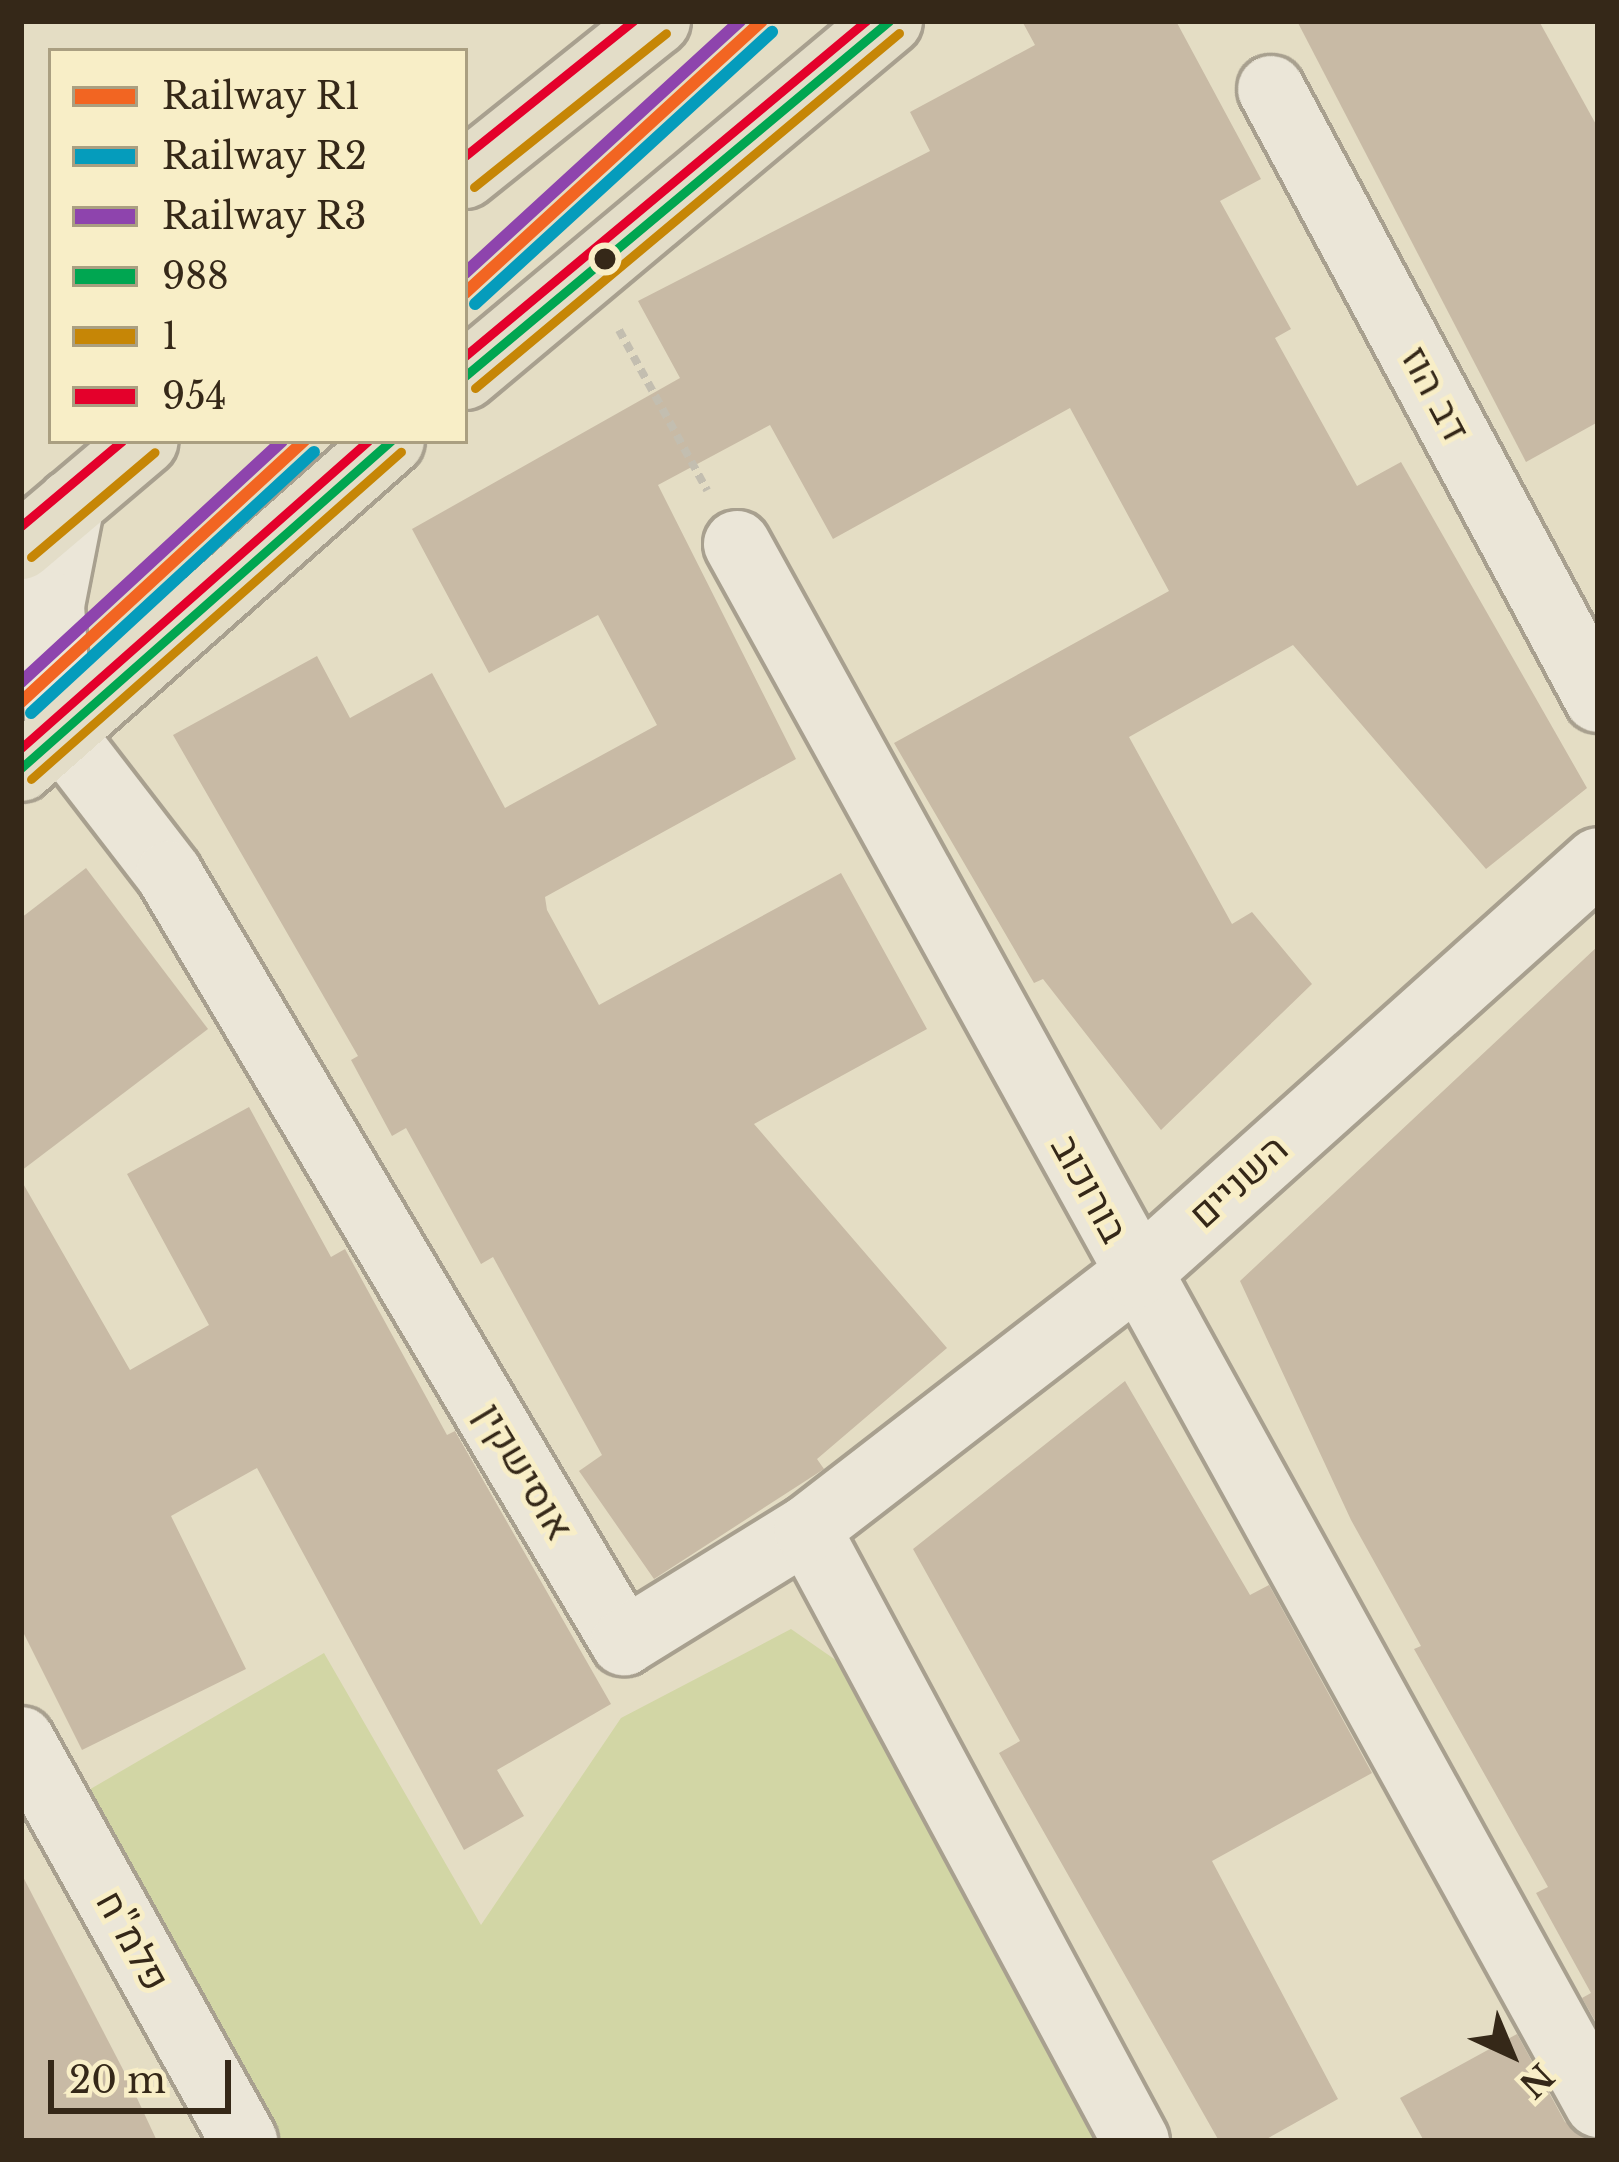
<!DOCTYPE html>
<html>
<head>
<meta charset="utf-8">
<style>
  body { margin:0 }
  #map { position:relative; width:1619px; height:2162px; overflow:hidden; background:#e4ddc4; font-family:"Libre Baskerville",Heebo,serif }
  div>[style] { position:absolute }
  .green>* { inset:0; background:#d2d6a5 }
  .building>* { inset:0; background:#c8baa5 }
  .path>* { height:8px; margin-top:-4px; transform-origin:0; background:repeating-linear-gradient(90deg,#c3beb0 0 9px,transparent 0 15px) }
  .roads { filter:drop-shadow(3px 0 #a8a08f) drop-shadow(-3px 0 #a8a08f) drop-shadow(0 3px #a8a08f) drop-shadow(0 -3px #a8a08f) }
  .minor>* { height:66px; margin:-33px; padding:0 33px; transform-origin:33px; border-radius:33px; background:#ebe6d8 }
  .primary>* { height:66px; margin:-33px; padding:0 33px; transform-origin:33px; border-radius:33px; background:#e3ddc8 }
  .bus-1>* { height:9px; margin:-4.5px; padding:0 4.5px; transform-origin:4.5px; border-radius:4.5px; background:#00a651 }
  .bus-2>* { height:9px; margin:-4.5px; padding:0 4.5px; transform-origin:4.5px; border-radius:4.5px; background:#c68606 }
  .bus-3>* { height:9px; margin:-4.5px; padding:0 4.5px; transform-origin:4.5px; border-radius:4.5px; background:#e4002b }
  .rail-1>* { height:12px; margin:-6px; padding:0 6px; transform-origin:6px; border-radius:6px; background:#f26522 }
  .rail-2>* { height:12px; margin:-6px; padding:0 6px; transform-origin:6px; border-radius:6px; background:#059cbc }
  .rail-3>* { height:12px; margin:-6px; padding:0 6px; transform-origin:6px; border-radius:6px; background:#8e44ad }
  .dots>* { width:33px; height:33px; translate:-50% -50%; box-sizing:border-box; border:6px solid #f8eec7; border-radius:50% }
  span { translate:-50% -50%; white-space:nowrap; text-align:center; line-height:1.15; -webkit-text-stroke:10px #f8eec7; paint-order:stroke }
  .street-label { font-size:39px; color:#352818 }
  .frame { position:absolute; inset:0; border:24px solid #352818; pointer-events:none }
  .legend { position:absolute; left:48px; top:48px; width:420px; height:396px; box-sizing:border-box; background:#f8eec7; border:3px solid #aa9f81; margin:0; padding:15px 21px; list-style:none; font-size:36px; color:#352818 }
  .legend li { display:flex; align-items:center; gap:24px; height:60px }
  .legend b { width:60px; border:3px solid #aa9f81 }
  .north { position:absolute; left:1451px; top:1994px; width:120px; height:120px; -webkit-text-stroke:9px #f8eec7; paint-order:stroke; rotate:136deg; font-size:33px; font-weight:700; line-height:48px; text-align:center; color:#352818 }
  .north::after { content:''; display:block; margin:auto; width:42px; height:54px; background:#352818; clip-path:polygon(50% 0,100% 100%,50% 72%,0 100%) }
  .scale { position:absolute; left:48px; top:2060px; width:183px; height:54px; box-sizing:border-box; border:6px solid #352818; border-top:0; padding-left:15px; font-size:36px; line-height:42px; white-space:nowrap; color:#352818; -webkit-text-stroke:9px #f8eec7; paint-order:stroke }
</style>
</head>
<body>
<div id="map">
  <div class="green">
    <i style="clip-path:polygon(791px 1629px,840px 1663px,1101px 2141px,271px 2141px,75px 1798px,324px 1653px,481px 1925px,621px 1718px)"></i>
  </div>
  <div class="building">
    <i style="clip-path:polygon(1022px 21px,1176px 21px,1261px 179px,1220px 201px,1291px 329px,1275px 338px,1357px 486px,1401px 462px,1587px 788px,1486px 869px,1293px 645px,1129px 737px,1232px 924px,1252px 912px,1312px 984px,1161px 1130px,1043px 979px,1034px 983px,894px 743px,1169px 591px,1070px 408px,833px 539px,770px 425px,658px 485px,796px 759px,545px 897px,547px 910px,599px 1005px,841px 873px,927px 1029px,754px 1124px,947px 1348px,817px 1459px,824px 1469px,654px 1579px,579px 1471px,602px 1455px,493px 1257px,481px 1264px,406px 1128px,392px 1136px,351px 1060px,358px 1056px,173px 735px,317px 656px,350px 718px,432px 673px,505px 808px,657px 725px,598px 615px,489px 673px,412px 529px,680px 378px,638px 301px,930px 151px,910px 112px,1035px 45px)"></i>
    <i style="clip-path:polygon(1297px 21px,1539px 21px,1598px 128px,1598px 422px,1526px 462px)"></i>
    <i style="clip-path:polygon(86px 868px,208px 1029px,21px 1171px,21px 918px)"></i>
    <i style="clip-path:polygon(1598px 946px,1598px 2026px,1582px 1998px,1591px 1993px,1536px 1893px,1548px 1887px,1414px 1649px,1421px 1646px,1351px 1520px,1240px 1281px)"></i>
    <i style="clip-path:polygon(249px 1107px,331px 1257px,345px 1249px,447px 1435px,455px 1431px,611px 1704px,497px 1770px,524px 1816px,464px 1850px,257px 1468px,171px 1516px,246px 1669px,82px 1750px,21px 1628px,21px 1180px,130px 1370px,209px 1325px,127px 1174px)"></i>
    <i style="clip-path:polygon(1125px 1381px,1250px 1595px,1269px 1585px,1372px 1773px,1212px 1861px,1338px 2099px,1263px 2141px,1219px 2141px,999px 1753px,1020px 1741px,913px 1549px)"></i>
    <i style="clip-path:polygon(21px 1873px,129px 2081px,157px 2141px,21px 2141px)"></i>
    <i style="clip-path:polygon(1517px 2034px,1565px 2122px,1595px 2141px,1424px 2141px,1400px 2098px)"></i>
  </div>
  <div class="path">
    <i style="left:619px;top:330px;width:183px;rotate:61.2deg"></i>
  </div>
  <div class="roads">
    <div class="minor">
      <i style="left:1271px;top:89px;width:692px;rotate:61.81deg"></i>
      <i style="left:71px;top:503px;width:104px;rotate:101.1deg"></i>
      <i style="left:51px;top:605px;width:126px;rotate:86.4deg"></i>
      <i style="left:59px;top:731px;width:180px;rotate:52.4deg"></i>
      <i style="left:169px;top:874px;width:893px;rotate:59.36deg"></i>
      <i style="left:624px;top:1642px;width:215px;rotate:-31.7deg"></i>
      <i style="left:807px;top:1529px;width:695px;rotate:61.74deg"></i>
      <i style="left:737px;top:544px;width:1782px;rotate:61.1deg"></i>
      <i style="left:807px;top:1529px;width:416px;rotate:-37.7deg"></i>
      <i style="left:1136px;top:1275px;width:620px;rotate:-41.86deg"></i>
      <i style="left:21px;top:1740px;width:459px;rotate:60.9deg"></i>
    </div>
    <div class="primary">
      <i style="left:465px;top:175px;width:246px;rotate:-38.7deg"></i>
      <i style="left:465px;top:376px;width:553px;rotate:-39.94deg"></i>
      <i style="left:21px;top:546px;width:162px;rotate:-40.3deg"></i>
      <i style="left:21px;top:768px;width:494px;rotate:-41.5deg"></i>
    </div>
  </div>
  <div class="bus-1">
    <i style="left:465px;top:376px;width:553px;rotate:-39.94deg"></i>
    <i style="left:21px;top:768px;width:494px;rotate:-41.5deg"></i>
  </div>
  <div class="bus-2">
    <i style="left:474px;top:187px;width:246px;rotate:-38.7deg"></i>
    <i style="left:475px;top:388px;width:553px;rotate:-39.94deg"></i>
    <i style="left:31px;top:557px;width:162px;rotate:-40.3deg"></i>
    <i style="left:31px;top:779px;width:494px;rotate:-41.5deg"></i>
  </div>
  <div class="bus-3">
    <i style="left:465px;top:156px;width:216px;rotate:-38.8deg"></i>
    <i style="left:465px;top:356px;width:523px;rotate:-39.88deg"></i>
    <i style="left:21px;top:526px;width:132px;rotate:-40.1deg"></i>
    <i style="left:21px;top:748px;width:463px;rotate:-41.5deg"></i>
  </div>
  <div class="rail-1">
    <i style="left:465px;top:293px;width:403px;rotate:-42.5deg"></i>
    <i style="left:21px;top:702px;width:385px;rotate:-42.7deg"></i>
  </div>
  <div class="rail-2">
    <i style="left:475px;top:304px;width:403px;rotate:-42.5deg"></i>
    <i style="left:31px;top:713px;width:385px;rotate:-42.7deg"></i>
  </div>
  <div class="rail-3">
    <i style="left:465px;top:273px;width:373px;rotate:-42.5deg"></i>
    <i style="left:21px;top:682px;width:355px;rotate:-42.7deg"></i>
  </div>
  <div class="dots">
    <i style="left:605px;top:259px;background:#352818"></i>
  </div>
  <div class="street-label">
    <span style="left:1435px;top:394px;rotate:62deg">דב הוז</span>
    <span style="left:1239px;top:1182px;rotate:-42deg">השניים</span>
    <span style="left:1089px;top:1189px;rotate:61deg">בורוכוב</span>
    <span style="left:524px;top:1472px;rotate:59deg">אוסישקין</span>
    <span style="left:132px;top:1941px;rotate:61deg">פלמ"ח</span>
  </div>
  <div class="frame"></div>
  <ul class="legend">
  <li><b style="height:15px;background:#f26522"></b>Railway R1</li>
  <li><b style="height:15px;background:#059cbc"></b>Railway R2</li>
  <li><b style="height:15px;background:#8e44ad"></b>Railway R3</li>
  <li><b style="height:15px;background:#00a651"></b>988</li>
  <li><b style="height:15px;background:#c68606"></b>1</li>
  <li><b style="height:15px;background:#e4002b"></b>954</li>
  </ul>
  <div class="north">N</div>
  <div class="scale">20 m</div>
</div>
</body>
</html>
